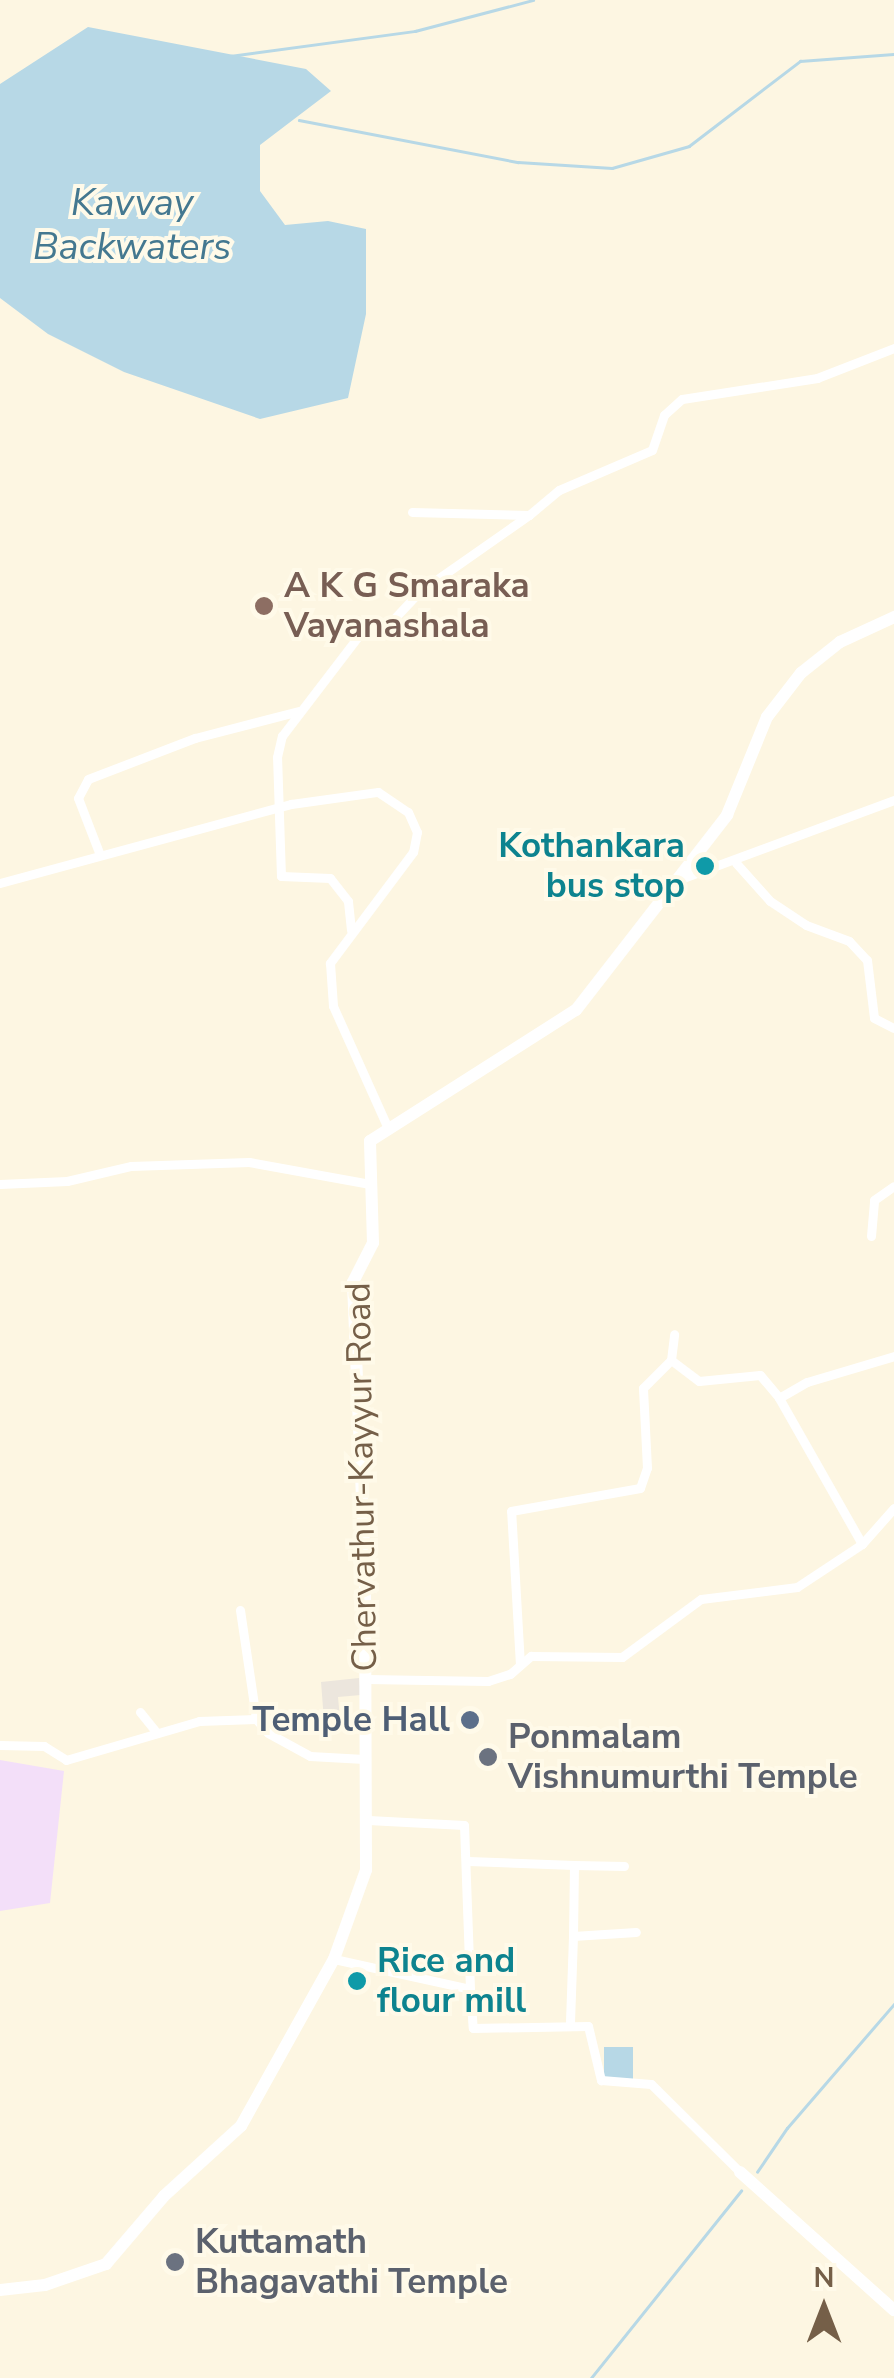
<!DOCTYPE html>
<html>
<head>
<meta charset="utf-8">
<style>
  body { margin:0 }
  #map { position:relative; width:894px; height:2378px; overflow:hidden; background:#fdf6e2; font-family:"Nunito Sans",sans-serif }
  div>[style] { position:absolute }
  .industrial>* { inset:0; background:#ece6dd }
  .education>* { inset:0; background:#f3dff9 }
  .water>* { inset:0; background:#b7d8e6; transform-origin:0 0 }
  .stream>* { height:2.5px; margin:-1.25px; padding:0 1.25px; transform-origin:1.25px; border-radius:1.25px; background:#b7d8e6 }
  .street>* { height:9px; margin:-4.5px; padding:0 4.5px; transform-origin:4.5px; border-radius:4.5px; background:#fff }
  .secondary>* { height:12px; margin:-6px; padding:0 6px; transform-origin:6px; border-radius:6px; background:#fff }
  .dots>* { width:28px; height:28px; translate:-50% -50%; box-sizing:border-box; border:5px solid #fffae9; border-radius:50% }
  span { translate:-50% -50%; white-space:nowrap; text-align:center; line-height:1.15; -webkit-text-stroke:8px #fffae9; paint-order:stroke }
  .education-label { font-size:35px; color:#785e54; font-weight:700 }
  .left { translate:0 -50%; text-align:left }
  .culture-label { font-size:35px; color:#0d838f; font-weight:700 }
  .right { translate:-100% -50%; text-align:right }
  .street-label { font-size:35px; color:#755f48 }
  .service-label { font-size:35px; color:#4e5e75; font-weight:700 }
  .worship-label { font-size:35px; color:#5b616d; font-weight:700 }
  .water-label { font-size:38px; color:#447890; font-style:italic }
  .north { position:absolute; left:774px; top:2258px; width:100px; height:100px; -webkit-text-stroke:8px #fffae9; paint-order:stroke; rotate:0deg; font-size:28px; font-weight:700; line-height:40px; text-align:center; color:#755f48 }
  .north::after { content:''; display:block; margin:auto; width:35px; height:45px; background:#755f48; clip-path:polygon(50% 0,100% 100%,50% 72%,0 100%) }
</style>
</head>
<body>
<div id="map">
  <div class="industrial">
    <i style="clip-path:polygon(359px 1678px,361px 1695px,338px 1697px,340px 1719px,324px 1721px,321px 1682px)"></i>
  </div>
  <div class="education">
    <i style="clip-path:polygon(0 1760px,64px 1771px,50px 1903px,0 1911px)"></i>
  </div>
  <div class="water">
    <i style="clip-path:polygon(88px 27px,306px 69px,331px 91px,260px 145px,260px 191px,285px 225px,328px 221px,366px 229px,366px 314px,348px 398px,260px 419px,124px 372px,48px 334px,0 298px,0 84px)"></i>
    <i style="left:633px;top:2047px;width:32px;height:29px;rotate:90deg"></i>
  </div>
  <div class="stream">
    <i style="left:230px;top:56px;width:187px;rotate:-7.7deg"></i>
    <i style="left:415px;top:31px;width:122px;rotate:-14.7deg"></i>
    <i style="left:299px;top:120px;width:223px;rotate:10.9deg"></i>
    <i style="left:518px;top:162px;width:94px;rotate:3.7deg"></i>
    <i style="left:612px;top:168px;width:80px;rotate:-15.9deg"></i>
    <i style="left:689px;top:146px;width:140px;rotate:-37.4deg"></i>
    <i style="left:800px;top:61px;width:94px;rotate:-4.3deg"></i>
    <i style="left:757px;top:2172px;width:53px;rotate:-55.7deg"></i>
    <i style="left:787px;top:2128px;width:164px;rotate:-49.2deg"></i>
    <i style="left:591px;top:2378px;width:240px;rotate:-51.3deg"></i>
  </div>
  <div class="street">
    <i style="left:412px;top:512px;width:117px;rotate:1.5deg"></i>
    <i style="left:529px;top:515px;width:39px;rotate:-40deg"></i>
    <i style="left:559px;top:490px;width:101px;rotate:-23.3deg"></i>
    <i style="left:652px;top:450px;width:37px;rotate:-71deg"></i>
    <i style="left:664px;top:415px;width:24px;rotate:-42deg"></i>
    <i style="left:682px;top:399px;width:137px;rotate:-8.8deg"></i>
    <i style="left:817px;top:378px;width:83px;rotate:-21.3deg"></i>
    <i style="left:100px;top:855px;width:61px;rotate:-111.1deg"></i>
    <i style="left:78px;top:798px;width:21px;rotate:-62deg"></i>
    <i style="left:88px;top:779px;width:115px;rotate:-21deg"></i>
    <i style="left:195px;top:738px;width:107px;rotate:-14.6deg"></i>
    <i style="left:736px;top:863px;width:51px;rotate:48.2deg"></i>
    <i style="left:770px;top:901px;width:43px;rotate:33.7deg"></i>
    <i style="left:806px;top:925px;width:46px;rotate:20.4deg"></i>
    <i style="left:849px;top:941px;width:26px;rotate:47deg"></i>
    <i style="left:867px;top:960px;width:58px;rotate:83.1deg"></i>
    <i style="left:874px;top:1018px;width:22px;rotate:27deg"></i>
    <i style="left:683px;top:878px;width:225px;rotate:-20.3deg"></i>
    <i style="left:0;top:883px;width:302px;rotate:-15.2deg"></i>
    <i style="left:291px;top:804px;width:88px;rotate:-7.9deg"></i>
    <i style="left:378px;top:792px;width:36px;rotate:34deg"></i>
    <i style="left:408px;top:812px;width:22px;rotate:66deg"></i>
    <i style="left:417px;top:832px;width:20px;rotate:101deg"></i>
    <i style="left:413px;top:852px;width:139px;rotate:126.8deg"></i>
    <i style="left:330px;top:963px;width:43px;rotate:86deg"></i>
    <i style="left:333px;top:1006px;width:132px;rotate:65.8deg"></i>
    <i style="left:351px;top:930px;width:29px;rotate:-96deg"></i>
    <i style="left:348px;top:901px;width:29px;rotate:-128deg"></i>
    <i style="left:330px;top:878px;width:49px;rotate:-177.7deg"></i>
    <i style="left:281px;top:876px;width:119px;rotate:-91.9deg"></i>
    <i style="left:277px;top:757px;width:22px;rotate:-77deg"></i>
    <i style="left:282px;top:736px;width:138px;rotate:-52.6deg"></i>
    <i style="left:366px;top:626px;width:24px;rotate:-7deg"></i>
    <i style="left:390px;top:623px;width:42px;rotate:-46.9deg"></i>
    <i style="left:419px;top:592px;width:134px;rotate:-35deg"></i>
    <i style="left:0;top:1184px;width:67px;rotate:-2.6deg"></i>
    <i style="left:67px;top:1181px;width:66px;rotate:-13.2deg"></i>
    <i style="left:131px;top:1166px;width:118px;rotate:-1.9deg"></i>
    <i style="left:249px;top:1162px;width:123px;rotate:10.3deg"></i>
    <i style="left:871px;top:1236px;width:36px;rotate:-85deg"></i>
    <i style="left:874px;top:1200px;width:24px;rotate:-35deg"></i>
    <i style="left:671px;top:1360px;width:35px;rotate:37deg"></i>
    <i style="left:699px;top:1381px;width:61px;rotate:-5.6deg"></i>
    <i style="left:760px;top:1375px;width:30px;rotate:50deg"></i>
    <i style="left:862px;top:1544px;width:168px;rotate:-119.6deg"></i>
    <i style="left:779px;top:1398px;width:32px;rotate:-30deg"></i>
    <i style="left:807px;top:1382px;width:91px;rotate:-16.6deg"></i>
    <i style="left:240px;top:1610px;width:110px;rotate:81.6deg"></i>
    <i style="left:520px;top:1665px;width:154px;rotate:-93.3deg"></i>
    <i style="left:511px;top:1511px;width:131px;rotate:-10.1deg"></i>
    <i style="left:640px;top:1488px;width:21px;rotate:-71deg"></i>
    <i style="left:647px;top:1468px;width:80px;rotate:-92.9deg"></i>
    <i style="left:643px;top:1388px;width:40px;rotate:-45deg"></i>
    <i style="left:671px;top:1360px;width:26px;rotate:-83deg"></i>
    <i style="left:366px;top:1679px;width:122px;rotate:0.9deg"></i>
    <i style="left:488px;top:1681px;width:23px;rotate:-18deg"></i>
    <i style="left:510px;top:1674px;width:28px;rotate:-41deg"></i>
    <i style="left:531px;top:1656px;width:91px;rotate:0.6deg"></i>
    <i style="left:622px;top:1657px;width:98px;rotate:-36.3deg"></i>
    <i style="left:701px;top:1599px;width:97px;rotate:-7.1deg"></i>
    <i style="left:797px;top:1587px;width:78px;rotate:-33.5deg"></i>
    <i style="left:862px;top:1544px;width:48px;rotate:-48.4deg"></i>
    <i style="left:140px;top:1712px;width:27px;rotate:51deg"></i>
    <i style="left:0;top:1745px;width:44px;rotate:1.3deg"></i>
    <i style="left:44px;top:1746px;width:26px;rotate:32deg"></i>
    <i style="left:66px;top:1760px;width:139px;rotate:-16.3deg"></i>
    <i style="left:199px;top:1721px;width:57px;rotate:-2deg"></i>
    <i style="left:256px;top:1719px;width:18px;rotate:49deg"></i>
    <i style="left:268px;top:1733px;width:48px;rotate:28.7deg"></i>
    <i style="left:310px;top:1756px;width:54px;rotate:3.2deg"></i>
    <i style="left:368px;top:1820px;width:96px;rotate:3deg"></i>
    <i style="left:464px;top:1825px;width:164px;rotate:87.9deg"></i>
    <i style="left:468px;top:1861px;width:106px;rotate:2.2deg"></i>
    <i style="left:573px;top:1936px;width:71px;rotate:-89.2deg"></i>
    <i style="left:574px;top:1865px;width:50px;rotate:1.1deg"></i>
    <i style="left:334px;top:1959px;width:139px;rotate:12.4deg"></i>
    <i style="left:470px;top:1989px;width:39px;rotate:86deg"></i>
    <i style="left:473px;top:2028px;width:115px;rotate:-1deg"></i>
    <i style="left:588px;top:2026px;width:56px;rotate:76.5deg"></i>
    <i style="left:601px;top:2080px;width:50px;rotate:4.6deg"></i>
    <i style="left:651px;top:2084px;width:125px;rotate:44.7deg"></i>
    <i style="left:570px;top:2022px;width:86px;rotate:-88deg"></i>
    <i style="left:573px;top:1936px;width:63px;rotate:-3.6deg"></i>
  </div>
  <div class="secondary">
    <i style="left:740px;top:2172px;width:207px;rotate:41.9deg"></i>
    <i style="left:0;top:2290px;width:45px;rotate:-6.3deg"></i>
    <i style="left:45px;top:2285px;width:65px;rotate:-19deg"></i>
    <i style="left:106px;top:2264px;width:89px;rotate:-49.5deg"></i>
    <i style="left:164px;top:2196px;width:104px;rotate:-42.3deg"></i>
    <i style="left:241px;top:2126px;width:191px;rotate:-60.9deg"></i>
    <i style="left:334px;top:1959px;width:95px;rotate:-70.2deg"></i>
    <i style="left:366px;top:1870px;width:300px;rotate:-90.2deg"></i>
    <i style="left:365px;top:1570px;width:288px;rotate:-92.4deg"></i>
    <i style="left:353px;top:1282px;width:44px;rotate:-62.9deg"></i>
    <i style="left:373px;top:1243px;width:102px;rotate:-91.7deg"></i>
    <i style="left:370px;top:1141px;width:244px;rotate:-32.5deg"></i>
    <i style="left:576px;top:1010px;width:247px;rotate:-52.2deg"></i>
    <i style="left:727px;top:815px;width:106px;rotate:-67.8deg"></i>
    <i style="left:767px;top:717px;width:56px;rotate:-52.3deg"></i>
    <i style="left:801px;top:673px;width:50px;rotate:-38.5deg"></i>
    <i style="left:840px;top:642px;width:60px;rotate:-24.8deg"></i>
  </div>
  <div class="dots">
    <i style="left:264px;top:606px;background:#8d6e63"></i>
    <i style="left:705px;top:866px;background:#0f9aa8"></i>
    <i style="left:470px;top:1720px;background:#5c6f8a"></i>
    <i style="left:488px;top:1757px;background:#6b7280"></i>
    <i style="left:357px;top:1981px;background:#0f9aa8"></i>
    <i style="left:175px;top:2262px;background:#6b7280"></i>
  </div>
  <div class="education-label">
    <span class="left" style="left:284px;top:606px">A K G Smaraka<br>Vayanashala</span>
  </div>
  <div class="culture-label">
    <span class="right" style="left:685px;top:866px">Kothankara<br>bus stop</span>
    <span class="left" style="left:377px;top:1981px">Rice and<br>flour mill</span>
  </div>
  <div class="street-label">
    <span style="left:362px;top:1477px;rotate:-91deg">Chervathur-Kayyur Road</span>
  </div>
  <div class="service-label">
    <span class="right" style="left:450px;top:1720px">Temple Hall</span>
  </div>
  <div class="worship-label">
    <span class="left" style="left:508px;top:1757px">Ponmalam<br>Vishnumurthi Temple</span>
    <span class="left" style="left:195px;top:2262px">Kuttamath<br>Bhagavathi Temple</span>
  </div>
  <div class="water-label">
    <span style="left:132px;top:225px">Kavvay<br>Backwaters</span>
  </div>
  <div class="north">N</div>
</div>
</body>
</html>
